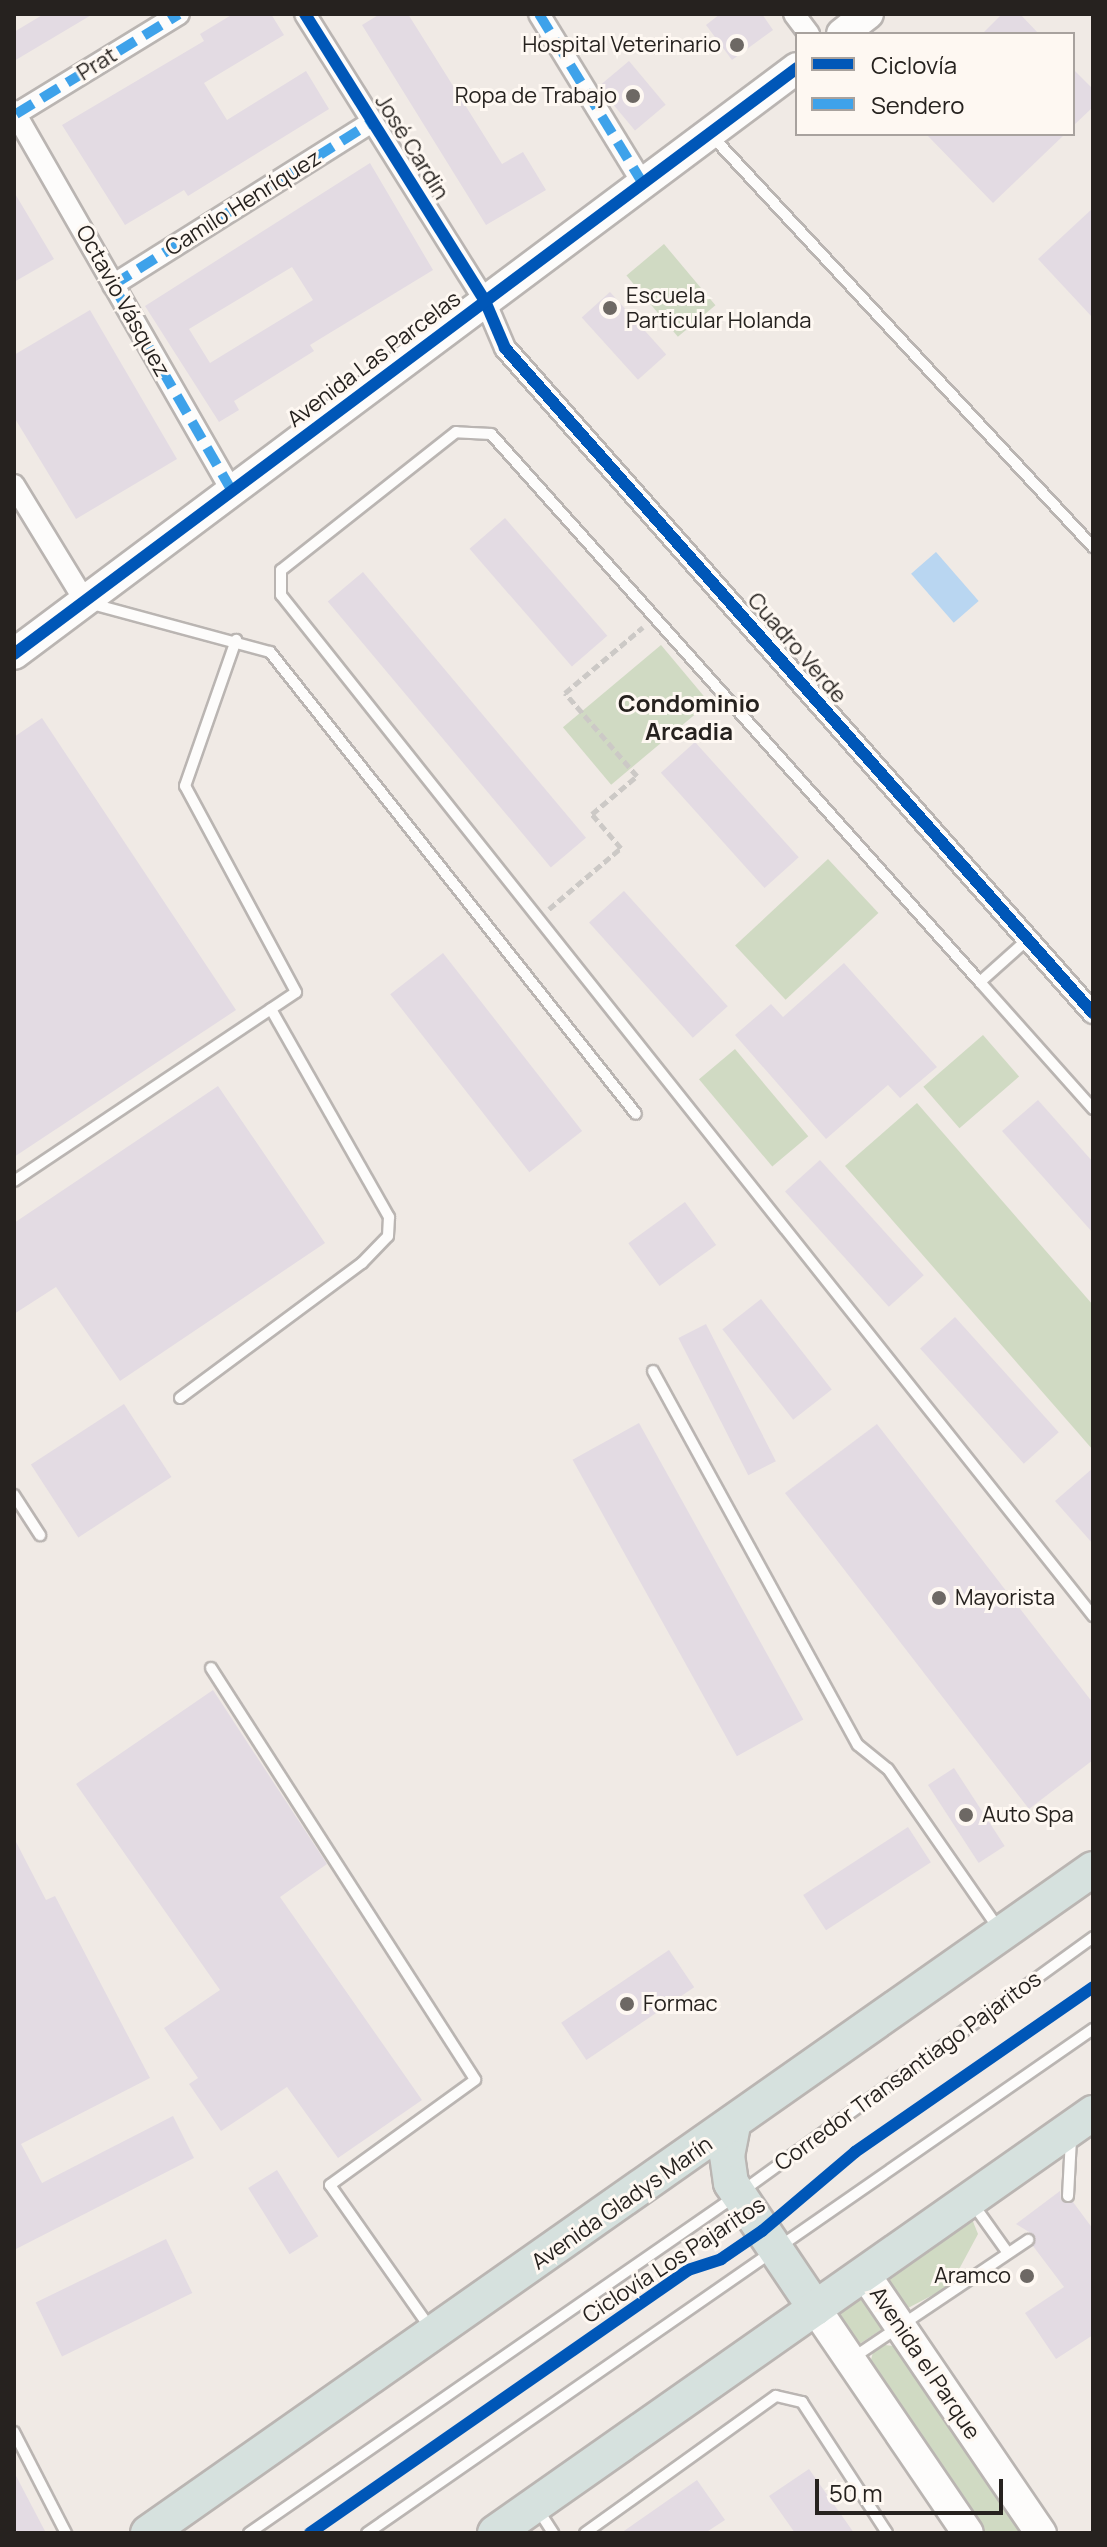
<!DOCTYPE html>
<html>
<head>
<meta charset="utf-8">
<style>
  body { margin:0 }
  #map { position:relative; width:1107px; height:2547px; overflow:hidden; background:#f0eae5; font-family:Manrope,sans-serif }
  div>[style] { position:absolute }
  .green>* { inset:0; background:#d0dac3; transform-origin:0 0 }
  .water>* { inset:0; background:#b9d6f1; transform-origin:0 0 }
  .building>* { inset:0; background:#e3dbe3; transform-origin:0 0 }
  .path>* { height:5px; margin-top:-2.5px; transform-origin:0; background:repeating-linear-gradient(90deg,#ccc9c6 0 8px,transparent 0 12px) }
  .roads { filter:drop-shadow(2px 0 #bab5b2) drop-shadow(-2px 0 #bab5b2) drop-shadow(0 2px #bab5b2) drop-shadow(0 -2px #bab5b2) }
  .lane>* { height:10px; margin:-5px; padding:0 5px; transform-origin:5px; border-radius:5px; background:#fdfcfb }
  .street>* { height:20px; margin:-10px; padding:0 10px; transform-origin:10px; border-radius:10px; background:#fdfcfb }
  .secondary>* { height:30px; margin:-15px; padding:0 15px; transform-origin:15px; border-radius:15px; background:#fdfcfb }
  .primary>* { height:34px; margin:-17px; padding:0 17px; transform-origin:17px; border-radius:17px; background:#d6e1de }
  .quiet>* { height:10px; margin-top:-5px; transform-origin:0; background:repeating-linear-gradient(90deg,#3ea2ea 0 20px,transparent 0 30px) }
  .cycleway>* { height:12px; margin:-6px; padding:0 6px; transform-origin:6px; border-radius:6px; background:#0057b8 }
  .dots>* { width:22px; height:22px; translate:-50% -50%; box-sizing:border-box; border:4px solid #fef8f2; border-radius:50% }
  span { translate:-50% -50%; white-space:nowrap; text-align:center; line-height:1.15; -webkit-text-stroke:6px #fef8f2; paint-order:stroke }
  .poi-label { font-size:22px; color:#26221f }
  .right { translate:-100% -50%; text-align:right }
  .left { translate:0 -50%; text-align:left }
  .street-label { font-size:22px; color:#26221f }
  .neighbourhood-label { font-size:24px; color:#26221f; font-weight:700 }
  .frame { position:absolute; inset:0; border:16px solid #26221f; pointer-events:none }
  .legend { position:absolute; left:795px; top:32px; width:280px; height:104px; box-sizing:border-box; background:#fef8f2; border:2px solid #a8a29e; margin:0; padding:10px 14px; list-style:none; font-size:24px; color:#26221f }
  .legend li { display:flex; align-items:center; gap:16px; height:40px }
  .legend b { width:40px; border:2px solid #a8a29e }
  .scale { position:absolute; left:815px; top:2479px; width:188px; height:36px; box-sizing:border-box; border:4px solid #26221f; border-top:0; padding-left:10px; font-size:24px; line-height:28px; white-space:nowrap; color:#26221f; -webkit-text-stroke:6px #fef8f2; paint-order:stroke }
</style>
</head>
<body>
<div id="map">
  <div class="green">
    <i style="left:664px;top:244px;width:80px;height:49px;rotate:50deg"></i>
    <i style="left:661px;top:645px;width:75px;height:128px;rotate:50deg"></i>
    <i style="left:828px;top:859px;width:74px;height:127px;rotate:47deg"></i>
    <i style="left:983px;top:1035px;width:55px;height:79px;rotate:49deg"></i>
    <i style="left:735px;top:1049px;width:114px;height:47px;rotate:50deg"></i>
    <i style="clip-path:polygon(917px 1103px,1093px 1305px,1093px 1450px,845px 1166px)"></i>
    <i style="clip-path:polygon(970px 2214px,978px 2234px,950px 2286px,908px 2308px,884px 2276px)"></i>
    <i style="left:865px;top:2289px;width:43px;height:43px;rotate:57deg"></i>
    <i style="clip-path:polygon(885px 2345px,901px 2347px,1026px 2533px,984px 2533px,869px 2368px,873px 2352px)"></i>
  </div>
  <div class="water">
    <i style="left:936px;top:552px;width:65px;height:33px;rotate:49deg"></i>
  </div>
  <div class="building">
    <i style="clip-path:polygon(44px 14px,93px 14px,14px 61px,14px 32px)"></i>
    <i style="clip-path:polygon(233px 14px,271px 14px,284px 35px,204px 83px,227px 120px,306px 71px,329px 109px,188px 196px,184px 190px,125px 225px,62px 125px,204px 41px,200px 34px)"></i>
    <i style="clip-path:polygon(380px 14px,408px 14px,502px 164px,523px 152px,546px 190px,486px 225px,362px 25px)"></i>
    <i style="clip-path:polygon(720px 14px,762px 14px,773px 30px,732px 60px,706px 25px)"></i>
    <i style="clip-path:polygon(1002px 14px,1020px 14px,1039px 34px,982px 34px)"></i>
    <i style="left:629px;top:61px;width:57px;height:40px;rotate:50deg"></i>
    <i style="clip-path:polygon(1073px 69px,1093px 89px,1093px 107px,1073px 126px)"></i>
    <i style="clip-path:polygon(926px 134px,1065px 134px,993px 203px)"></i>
    <i style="clip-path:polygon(evenodd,370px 163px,433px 270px,310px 345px,314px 351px,234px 401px,239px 410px,219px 422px,145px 306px,370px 163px,292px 267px,313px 300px,210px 363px,189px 329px,292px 267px)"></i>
    <i style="clip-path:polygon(14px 192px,54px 259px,14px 282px)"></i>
    <i style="clip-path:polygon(1093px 208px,1093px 318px,1038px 259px)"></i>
    <i style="left:610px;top:292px;width:84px;height:38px;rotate:48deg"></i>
    <i style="clip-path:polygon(90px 310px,177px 459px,76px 519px,14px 417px,14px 355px)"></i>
    <i style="left:505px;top:518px;width:156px;height:47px;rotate:49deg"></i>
    <i style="left:363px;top:572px;width:347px;height:46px;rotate:50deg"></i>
    <i style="clip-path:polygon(42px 718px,236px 1010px,14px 1157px,14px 737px)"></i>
    <i style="left:695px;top:742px;width:155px;height:46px;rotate:48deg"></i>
    <i style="left:624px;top:891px;width:155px;height:47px;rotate:48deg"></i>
    <i style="left:443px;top:953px;width:226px;height:67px;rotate:52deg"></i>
    <i style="clip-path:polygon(844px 963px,937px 1067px,900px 1098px,888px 1085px,826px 1139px,735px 1035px,771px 1004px,783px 1017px)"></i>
    <i style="clip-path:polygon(218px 1086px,325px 1243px,120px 1381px,56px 1287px,14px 1314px,14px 1223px)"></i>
    <i style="clip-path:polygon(1038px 1100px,1093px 1162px,1093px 1233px,1002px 1131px)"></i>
    <i style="left:820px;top:1160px;width:155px;height:47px;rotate:48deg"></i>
    <i style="left:685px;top:1202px;width:53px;height:70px;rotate:54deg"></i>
    <i style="left:761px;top:1299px;width:115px;height:49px;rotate:52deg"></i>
    <i style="left:955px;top:1317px;width:155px;height:47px;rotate:48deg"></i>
    <i style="left:706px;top:1324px;width:154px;height:31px;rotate:63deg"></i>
    <i style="left:124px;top:1404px;width:87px;height:111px;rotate:57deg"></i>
    <i style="left:639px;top:1423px;width:339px;height:76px;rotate:61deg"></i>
    <i style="clip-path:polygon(877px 1424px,1093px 1703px,1093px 1760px,1029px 1809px,785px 1493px)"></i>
    <i style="clip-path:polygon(1093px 1468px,1093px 1544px,1055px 1501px)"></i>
    <i style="clip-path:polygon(213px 1690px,327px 1864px,280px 1897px,422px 2100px,338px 2158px,287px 2087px,221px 2131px,189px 2084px,198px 2078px,164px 2028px,220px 1990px,76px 1784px)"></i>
    <i style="left:954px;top:1768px;width:93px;height:31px;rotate:57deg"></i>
    <i style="left:908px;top:1827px;width:42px;height:125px;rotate:57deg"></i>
    <i style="clip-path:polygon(14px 1838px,46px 1900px,55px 1896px,150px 2078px,21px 2144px,42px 2183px,173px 2116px,194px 2158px,14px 2250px)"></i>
    <i style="left:669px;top:1950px;width:45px;height:130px;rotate:56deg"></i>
    <i style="left:277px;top:2170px;width:78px;height:34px;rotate:58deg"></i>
    <i style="clip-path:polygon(1060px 2191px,1061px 2200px,1073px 2202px,1093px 2229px,1093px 2335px,1056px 2359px,1025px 2313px,1064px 2287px,1033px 2246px,1034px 2235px,1016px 2224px)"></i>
    <i style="left:166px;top:2239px;width:60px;height:145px;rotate:64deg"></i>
    <i style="clip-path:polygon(809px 2469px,854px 2533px,795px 2533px,769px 2496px)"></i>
    <i style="clip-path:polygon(14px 2472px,46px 2533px,14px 2533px)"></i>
    <i style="clip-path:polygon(697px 2480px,725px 2520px,705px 2533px,621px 2533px)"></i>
  </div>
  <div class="path">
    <i style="left:549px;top:909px;width:94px;rotate:-40.3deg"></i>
    <i style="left:621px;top:848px;width:45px;rotate:-130.5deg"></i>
    <i style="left:592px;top:814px;width:59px;rotate:-40.2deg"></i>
    <i style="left:637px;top:776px;width:110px;rotate:-130.9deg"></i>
    <i style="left:565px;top:693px;width:102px;rotate:-40.2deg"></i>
  </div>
  <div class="roads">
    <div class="lane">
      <i style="left:711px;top:135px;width:562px;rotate:47.16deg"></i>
      <i style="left:92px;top:604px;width:184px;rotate:15.1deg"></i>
      <i style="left:270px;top:652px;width:589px;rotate:51.61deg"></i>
      <i style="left:1028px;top:939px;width:64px;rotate:138.1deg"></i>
      <i style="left:980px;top:982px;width:734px;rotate:-131.74deg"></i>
      <i style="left:491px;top:434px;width:35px;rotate:-177deg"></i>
      <i style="left:456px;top:432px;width:223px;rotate:141.7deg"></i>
      <i style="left:281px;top:570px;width:25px;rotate:90deg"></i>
      <i style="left:281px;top:595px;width:1305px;rotate:51.5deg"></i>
      <i style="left:980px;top:982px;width:170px;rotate:48.3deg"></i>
      <i style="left:14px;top:1181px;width:339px;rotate:-33.8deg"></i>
      <i style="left:296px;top:992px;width:234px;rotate:-118.3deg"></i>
      <i style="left:185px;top:786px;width:155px;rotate:-70.7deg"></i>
      <i style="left:653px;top:1371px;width:426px;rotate:61.3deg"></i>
      <i style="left:858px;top:1745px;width:38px;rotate:39deg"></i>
      <i style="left:888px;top:1769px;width:193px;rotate:55.3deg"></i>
      <i style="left:180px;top:1398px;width:227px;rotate:-36.6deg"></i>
      <i style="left:362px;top:1263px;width:37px;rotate:-46deg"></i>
      <i style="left:388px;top:1236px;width:19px;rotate:-87deg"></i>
      <i style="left:389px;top:1217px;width:239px;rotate:-119.6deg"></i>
      <i style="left:14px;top:1495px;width:48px;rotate:57deg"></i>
      <i style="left:211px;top:1668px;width:489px;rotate:57.3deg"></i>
      <i style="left:475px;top:2080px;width:179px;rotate:144.1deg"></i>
      <i style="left:330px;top:2185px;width:176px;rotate:55deg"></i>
      <i style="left:1068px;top:2196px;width:57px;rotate:-87deg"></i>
      <i style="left:973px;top:2204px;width:60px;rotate:54.5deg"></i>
      <i style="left:854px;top:2357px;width:210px;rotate:-33.9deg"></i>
      <i style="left:14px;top:2432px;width:114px;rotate:62.8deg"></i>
      <i style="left:537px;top:2508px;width:30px;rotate:57deg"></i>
      <i style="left:249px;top:2533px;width:594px;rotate:-34.71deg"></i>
      <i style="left:737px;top:2195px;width:440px;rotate:-35.9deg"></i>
      <i style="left:367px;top:2533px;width:884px;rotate:-34.77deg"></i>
      <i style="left:585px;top:2533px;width:235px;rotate:-35.7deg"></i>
      <i style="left:776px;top:2396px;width:27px;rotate:13deg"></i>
      <i style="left:802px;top:2402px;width:156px;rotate:57deg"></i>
    </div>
    <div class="street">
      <i style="left:305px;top:14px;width:339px;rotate:57.9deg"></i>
      <i style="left:485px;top:301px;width:51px;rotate:66.9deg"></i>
      <i style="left:505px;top:348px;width:888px;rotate:48.52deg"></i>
      <i style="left:539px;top:14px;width:199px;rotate:58.5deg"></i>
      <i style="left:794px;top:14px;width:25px;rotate:53deg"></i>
      <i style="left:14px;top:111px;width:438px;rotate:60.2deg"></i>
      <i style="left:16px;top:114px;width:191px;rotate:-31.5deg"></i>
      <i style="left:113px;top:285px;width:306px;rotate:-32.2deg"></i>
      <i style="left:14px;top:485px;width:138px;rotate:58.6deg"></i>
    </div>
    <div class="secondary">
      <i style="left:842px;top:34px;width:33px;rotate:-38deg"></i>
      <i style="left:14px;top:654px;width:978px;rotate:-36.81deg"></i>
      <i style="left:864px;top:2273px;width:315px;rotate:55.8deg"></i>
      <i style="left:815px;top:2308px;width:272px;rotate:55.8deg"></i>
    </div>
    <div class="primary">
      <i style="left:733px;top:2125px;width:31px;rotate:101deg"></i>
      <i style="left:727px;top:2155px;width:28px;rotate:82deg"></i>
      <i style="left:731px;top:2183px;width:151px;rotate:56.1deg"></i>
      <i style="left:148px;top:2533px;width:1155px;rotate:-35.09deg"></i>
      <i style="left:495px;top:2533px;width:731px;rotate:-35.08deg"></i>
    </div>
  </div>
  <div class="quiet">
    <i style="left:539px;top:14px;width:199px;rotate:58.5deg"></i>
    <i style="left:16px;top:114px;width:191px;rotate:-31.5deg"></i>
    <i style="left:232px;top:491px;width:238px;rotate:-120deg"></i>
    <i style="left:113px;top:285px;width:306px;rotate:-32.2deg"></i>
  </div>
  <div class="cycleway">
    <i style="left:305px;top:14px;width:339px;rotate:57.9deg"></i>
    <i style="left:485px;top:301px;width:51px;rotate:66.9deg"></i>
    <i style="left:505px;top:348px;width:888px;rotate:48.52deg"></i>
    <i style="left:14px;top:654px;width:978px;rotate:-36.81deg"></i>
    <i style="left:310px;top:2533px;width:460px;rotate:-34.8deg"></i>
    <i style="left:688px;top:2270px;width:35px;rotate:-18deg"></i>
    <i style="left:721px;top:2259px;width:50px;rotate:-34.3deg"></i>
    <i style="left:762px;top:2231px;width:122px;rotate:-40.3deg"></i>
    <i style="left:855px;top:2152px;width:290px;rotate:-34.7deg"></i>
  </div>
  <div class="dots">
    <i style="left:737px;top:45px;background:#6d6864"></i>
    <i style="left:633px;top:96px;background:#6d6864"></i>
    <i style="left:610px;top:308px;background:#6d6864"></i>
    <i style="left:939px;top:1598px;background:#6d6864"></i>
    <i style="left:966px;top:1815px;background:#6d6864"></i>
    <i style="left:627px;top:2004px;background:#6d6864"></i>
    <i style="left:1027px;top:2276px;background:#6d6864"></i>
  </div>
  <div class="poi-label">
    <span class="right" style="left:721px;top:45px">Hospital Veterinario</span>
    <span class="right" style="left:617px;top:96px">Ropa de Trabajo</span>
    <span class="left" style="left:626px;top:308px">Escuela<br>Particular Holanda</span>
    <span class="left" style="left:955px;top:1598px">Mayorista</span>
    <span class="left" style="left:982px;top:1815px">Auto Spa</span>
    <span class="left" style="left:643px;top:2004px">Formac</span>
    <span class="right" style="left:1011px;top:2276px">Aramco</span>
  </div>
  <div class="street-label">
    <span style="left:97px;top:64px;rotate:-32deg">Prat</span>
    <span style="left:412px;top:147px;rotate:58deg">José Cardin</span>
    <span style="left:243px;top:203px;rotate:-32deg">Camilo Henríquez</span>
    <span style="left:123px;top:301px;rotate:61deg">Octavio Vásquez</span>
    <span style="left:374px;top:359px;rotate:-37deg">Avenida Las Parcelas</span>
    <span style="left:797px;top:648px;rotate:49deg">Cuadro Verde</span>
    <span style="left:908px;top:2071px;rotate:-36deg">Corredor Transantiago Pajaritos</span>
    <span style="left:622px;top:2203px;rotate:-35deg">Avenida Gladys Marín</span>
    <span style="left:674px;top:2260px;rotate:-33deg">Ciclovía Los Pajaritos</span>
    <span style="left:925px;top:2363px;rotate:56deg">Avenida el Parque</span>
  </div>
  <div class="neighbourhood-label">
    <span style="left:689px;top:717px">Condominio<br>Arcadia</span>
  </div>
  <div class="frame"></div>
  <ul class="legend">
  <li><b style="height:10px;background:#0057b8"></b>Ciclovía</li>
  <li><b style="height:10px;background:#3ea2ea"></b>Sendero</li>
  </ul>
  <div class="scale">50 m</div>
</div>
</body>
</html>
